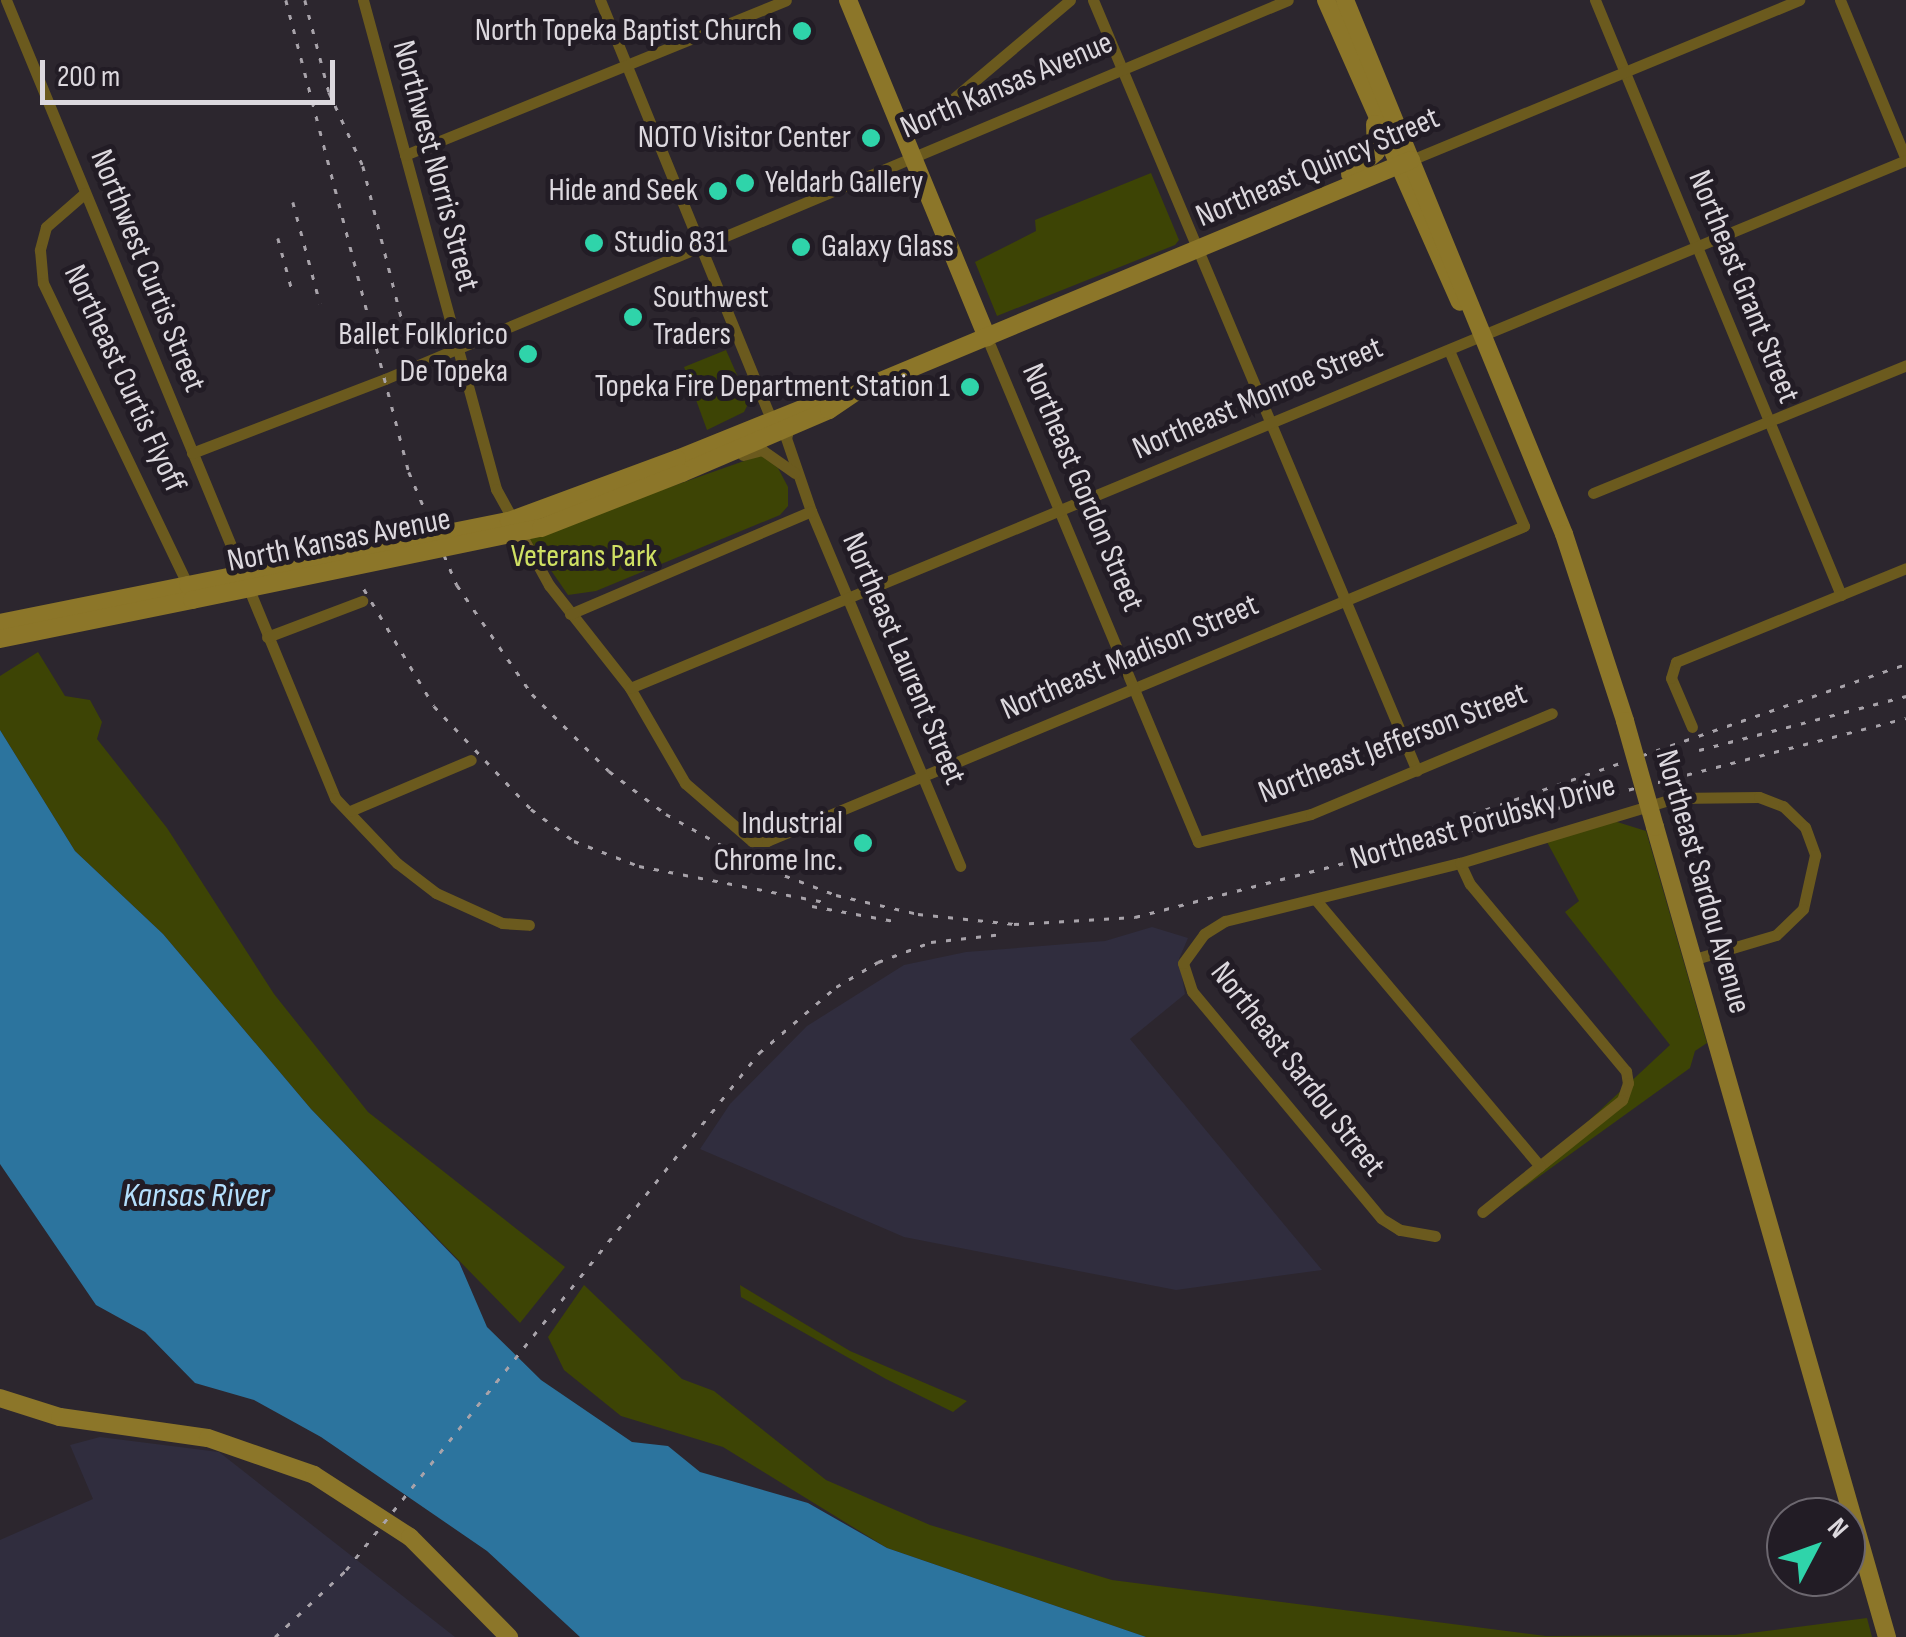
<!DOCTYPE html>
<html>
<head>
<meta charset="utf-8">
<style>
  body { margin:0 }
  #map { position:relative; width:1906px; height:1637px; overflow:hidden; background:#2c262e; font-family:"Sofia Sans Condensed",sans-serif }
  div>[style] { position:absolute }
  .industrial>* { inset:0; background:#302d3e }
  .green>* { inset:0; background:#3d4405 }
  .water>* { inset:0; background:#2c749e }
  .street>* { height:11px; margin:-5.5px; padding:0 5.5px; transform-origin:5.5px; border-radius:5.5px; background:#6b5a1e }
  .secondary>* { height:18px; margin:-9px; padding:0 9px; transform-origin:9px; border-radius:9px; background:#8c7629 }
  .rail>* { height:2.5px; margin-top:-1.25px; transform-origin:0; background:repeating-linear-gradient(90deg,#a8a3aa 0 5px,transparent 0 15px) }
  .secondary-bridge>* { height:18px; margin:-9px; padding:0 9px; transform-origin:9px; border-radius:9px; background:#8c7629 }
  .dots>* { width:28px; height:28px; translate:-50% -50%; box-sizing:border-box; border:5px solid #221c25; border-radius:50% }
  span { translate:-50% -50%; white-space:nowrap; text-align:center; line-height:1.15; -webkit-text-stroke:10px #221c25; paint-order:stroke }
  .poi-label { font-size:32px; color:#dcd8de }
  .right { translate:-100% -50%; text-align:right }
  .left { translate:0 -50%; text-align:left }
  .street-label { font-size:32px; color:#dcd8de }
  .park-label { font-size:32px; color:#cfe063 }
  .water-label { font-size:35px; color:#b4dffc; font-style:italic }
  .north { position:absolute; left:1766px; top:1497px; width:100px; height:100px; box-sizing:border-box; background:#221c25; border:2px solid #6c676f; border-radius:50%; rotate:49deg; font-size:28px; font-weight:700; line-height:40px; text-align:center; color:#dcd8de }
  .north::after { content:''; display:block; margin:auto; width:35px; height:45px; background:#2fd4aa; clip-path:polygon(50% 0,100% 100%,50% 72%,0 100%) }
  .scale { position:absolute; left:40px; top:60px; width:295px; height:45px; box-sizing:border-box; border:5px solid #dcd8de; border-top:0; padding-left:12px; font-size:30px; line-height:35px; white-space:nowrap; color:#dcd8de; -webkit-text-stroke:8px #221c25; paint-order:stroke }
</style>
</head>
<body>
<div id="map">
  <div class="industrial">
    <i style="clip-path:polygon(1152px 927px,1188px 938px,1179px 959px,1185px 994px,1130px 1039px,1322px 1270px,1176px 1290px,904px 1237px,700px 1149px,730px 1104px,807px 1026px,904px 965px,966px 952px,1105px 941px)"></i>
    <i style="clip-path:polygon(100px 1437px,219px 1452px,455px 1637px,0 1637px,0 1540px,93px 1499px,70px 1445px)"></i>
  </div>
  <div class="green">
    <i style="clip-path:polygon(1151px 173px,1179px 240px,1175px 245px,997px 316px,975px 262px,1036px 231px,1035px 220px)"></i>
    <i style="clip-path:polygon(726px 350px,749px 402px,744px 412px,707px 430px,684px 367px)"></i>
    <i style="clip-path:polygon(761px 455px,778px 468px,788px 487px,788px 506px,780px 515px,596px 591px,568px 595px,528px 537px)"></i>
    <i style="clip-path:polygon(38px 652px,65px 696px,90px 700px,102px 722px,97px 739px,167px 828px,274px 994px,368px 1112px,565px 1267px,520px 1323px,311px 1109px,163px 934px,75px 851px,0 730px,0 676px)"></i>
    <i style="clip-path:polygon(1614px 821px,1646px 831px,1707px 1043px,1695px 1051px,1690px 1068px,1494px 1209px,1670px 1045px,1565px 912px,1579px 901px,1547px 842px)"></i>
    <i style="clip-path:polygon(584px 1285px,682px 1379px,714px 1391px,826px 1480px,930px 1525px,1112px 1580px,1546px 1636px,1735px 1635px,1867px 1618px,1872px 1637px,1146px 1637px,887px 1548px,723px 1447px,621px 1416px,564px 1370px,548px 1337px)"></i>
    <i style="clip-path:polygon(740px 1285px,850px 1351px,967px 1401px,953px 1412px,886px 1379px,741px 1297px)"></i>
  </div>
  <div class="water">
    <i style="clip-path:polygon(0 730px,75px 851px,163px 934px,311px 1109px,459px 1262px,487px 1327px,541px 1380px,632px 1442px,668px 1446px,700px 1472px,808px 1503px,887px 1548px,1146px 1637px,580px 1637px,487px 1551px,321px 1437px,254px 1400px,195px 1383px,145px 1332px,96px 1305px,0 1164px)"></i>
  </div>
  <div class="street">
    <i style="left:6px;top:0;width:863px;rotate:67.59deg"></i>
    <i style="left:335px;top:798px;width:90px;rotate:46.4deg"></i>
    <i style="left:397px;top:863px;width:49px;rotate:37.6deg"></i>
    <i style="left:436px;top:893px;width:72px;rotate:24.4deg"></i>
    <i style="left:502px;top:923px;width:27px;rotate:4deg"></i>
    <i style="left:363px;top:0;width:507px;rotate:74.78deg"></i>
    <i style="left:496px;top:489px;width:110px;rotate:61.1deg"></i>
    <i style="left:549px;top:585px;width:131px;rotate:51.8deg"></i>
    <i style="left:630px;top:688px;width:110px;rotate:59.9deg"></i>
    <i style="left:685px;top:783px;width:89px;rotate:40.9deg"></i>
    <i style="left:752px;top:841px;width:15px"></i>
    <i style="left:767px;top:841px;width:820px;rotate:-22.59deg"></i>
    <i style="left:1524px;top:526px;width:191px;rotate:-113.1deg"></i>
    <i style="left:600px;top:0;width:453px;rotate:67.8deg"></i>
    <i style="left:1093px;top:0;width:836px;rotate:67.21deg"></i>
    <i style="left:1595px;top:0;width:644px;rotate:67.54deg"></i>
    <i style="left:1840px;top:0;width:172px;rotate:67.5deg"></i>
    <i style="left:934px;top:115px;width:178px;rotate:-40.2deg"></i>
    <i style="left:405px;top:155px;width:411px;rotate:-22.1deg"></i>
    <i style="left:1411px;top:160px;width:420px;rotate:-22.4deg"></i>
    <i style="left:85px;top:193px;width:52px;rotate:138.9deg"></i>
    <i style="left:46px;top:227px;width:24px;rotate:105deg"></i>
    <i style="left:40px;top:250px;width:33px;rotate:85deg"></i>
    <i style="left:43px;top:283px;width:340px;rotate:64.4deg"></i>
    <i style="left:987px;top:338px;width:546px;rotate:67.28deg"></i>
    <i style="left:1198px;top:842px;width:116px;rotate:-13.9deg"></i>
    <i style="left:1311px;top:814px;width:261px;rotate:-22.7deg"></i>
    <i style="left:789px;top:427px;width:11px;rotate:105deg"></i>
    <i style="left:786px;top:438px;width:77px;rotate:71.1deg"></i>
    <i style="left:811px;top:511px;width:385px;rotate:67.2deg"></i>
    <i style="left:192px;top:453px;width:207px;rotate:-21deg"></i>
    <i style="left:385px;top:379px;width:979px;rotate:-22.77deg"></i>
    <i style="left:743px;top:455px;width:20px;rotate:-15deg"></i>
    <i style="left:762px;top:450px;width:40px;rotate:34.9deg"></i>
    <i style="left:1593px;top:493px;width:338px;rotate:-22.2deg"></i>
    <i style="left:570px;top:614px;width:262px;rotate:-23.1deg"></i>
    <i style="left:267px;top:637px;width:102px;rotate:-20.8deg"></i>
    <i style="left:630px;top:688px;width:1381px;rotate:-22.48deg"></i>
    <i style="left:1692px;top:727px;width:53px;rotate:-113.2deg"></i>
    <i style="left:1671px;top:678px;width:17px;rotate:-73deg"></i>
    <i style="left:1676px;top:662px;width:248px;rotate:-22.2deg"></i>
    <i style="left:350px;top:811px;width:131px;rotate:-22.9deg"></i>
    <i style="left:1460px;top:863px;width:23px;rotate:65deg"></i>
    <i style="left:1470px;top:884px;width:244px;rotate:50.2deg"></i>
    <i style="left:1626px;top:1071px;width:12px;rotate:81deg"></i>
    <i style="left:1628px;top:1083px;width:18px;rotate:109deg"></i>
    <i style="left:1622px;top:1100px;width:179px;rotate:141.3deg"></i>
    <i style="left:1315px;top:899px;width:349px;rotate:49.9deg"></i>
    <i style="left:1435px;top:1236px;width:36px;rotate:-170deg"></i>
    <i style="left:1400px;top:1230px;width:22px;rotate:-148deg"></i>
    <i style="left:1381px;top:1218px;width:295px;rotate:-129.8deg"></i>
    <i style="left:1192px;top:991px;width:29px;rotate:-108deg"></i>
    <i style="left:1183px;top:963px;width:36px;rotate:-54deg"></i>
    <i style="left:1204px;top:934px;width:25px;rotate:-32deg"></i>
    <i style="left:1225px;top:921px;width:242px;rotate:-13.9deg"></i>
    <i style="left:1460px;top:863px;width:225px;rotate:-16.8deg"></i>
    <i style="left:1675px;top:798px;width:84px;rotate:-0.7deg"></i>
    <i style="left:1759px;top:797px;width:26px;rotate:21deg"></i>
    <i style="left:1783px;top:806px;width:30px;rotate:44deg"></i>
    <i style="left:1805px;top:827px;width:30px;rotate:70deg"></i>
    <i style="left:1815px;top:855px;width:55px;rotate:102.5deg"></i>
    <i style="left:1803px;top:909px;width:37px;rotate:136deg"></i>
    <i style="left:1776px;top:935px;width:84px;rotate:163.5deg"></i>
  </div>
  <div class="secondary">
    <i style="left:848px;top:0;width:365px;rotate:67.6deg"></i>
    <i style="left:1326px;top:0;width:330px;rotate:66.1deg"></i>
    <i style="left:1345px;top:0;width:577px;rotate:67.7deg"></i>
    <i style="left:1564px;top:534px;width:197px;rotate:71.9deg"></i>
    <i style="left:1350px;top:174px;width:34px;rotate:-40deg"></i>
    <i style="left:1376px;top:152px;width:28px;rotate:-92deg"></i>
    <i style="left:677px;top:459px;width:175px;rotate:-21.9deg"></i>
    <i style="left:682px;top:473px;width:160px;rotate:-23.2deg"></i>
    <i style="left:829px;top:410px;width:36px;rotate:-34deg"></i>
    <i style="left:859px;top:390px;width:598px;rotate:-22.62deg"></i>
    <i style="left:0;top:623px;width:192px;rotate:-11.4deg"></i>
    <i style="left:0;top:639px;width:196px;rotate:-11.5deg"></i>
    <i style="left:1655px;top:827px;width:843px;rotate:74.02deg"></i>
    <i style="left:0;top:1398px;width:63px;rotate:17.6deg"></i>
    <i style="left:60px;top:1417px;width:149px;rotate:8.1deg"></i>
    <i style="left:208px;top:1438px;width:112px;rotate:19.2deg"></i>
    <i style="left:314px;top:1475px;width:114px;rotate:32.9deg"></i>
    <i style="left:410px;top:1537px;width:141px;rotate:45.3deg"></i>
  </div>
  <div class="rail">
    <i style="left:286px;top:0;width:488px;rotate:75.4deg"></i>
    <i style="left:409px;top:472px;width:123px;rotate:67deg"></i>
    <i style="left:457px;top:585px;width:132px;rotate:55.5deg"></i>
    <i style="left:532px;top:694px;width:109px;rotate:45deg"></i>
    <i style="left:609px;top:771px;width:71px;rotate:37deg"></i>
    <i style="left:666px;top:814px;width:104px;rotate:29.3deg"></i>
    <i style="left:757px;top:865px;width:85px;rotate:20.8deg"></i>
    <i style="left:836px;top:895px;width:84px;rotate:13deg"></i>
    <i style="left:918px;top:914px;width:97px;rotate:5.9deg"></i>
    <i style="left:1014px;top:924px;width:121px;rotate:-3.3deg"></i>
    <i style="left:1135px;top:917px;width:796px;rotate:-14.47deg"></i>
    <i style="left:305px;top:0;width:95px;rotate:75.4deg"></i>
    <i style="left:329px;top:92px;width:81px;rotate:65.3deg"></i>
    <i style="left:363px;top:166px;width:167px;rotate:75.8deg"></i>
    <i style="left:293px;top:202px;width:105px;rotate:75deg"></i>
    <i style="left:278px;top:238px;width:54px;rotate:74.9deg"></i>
    <i style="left:364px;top:589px;width:136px;rotate:59.1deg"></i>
    <i style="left:434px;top:706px;width:141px;rotate:46.7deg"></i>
    <i style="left:531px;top:809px;width:54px;rotate:36.7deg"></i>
    <i style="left:574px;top:841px;width:70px;rotate:21deg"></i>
    <i style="left:639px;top:866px;width:189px;rotate:11deg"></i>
    <i style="left:1699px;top:750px;width:214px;rotate:-14.6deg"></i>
    <i style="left:1415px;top:834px;width:520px;rotate:-19.1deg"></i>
    <i style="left:812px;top:906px;width:89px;rotate:10.3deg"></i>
    <i style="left:275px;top:1637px;width:98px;rotate:-43.3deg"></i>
    <i style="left:346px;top:1570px;width:662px;rotate:-51.38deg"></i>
    <i style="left:759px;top:1053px;width:101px;rotate:-40.6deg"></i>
    <i style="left:836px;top:987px;width:49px;rotate:-30.8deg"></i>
    <i style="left:878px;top:962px;width:57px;rotate:-20.7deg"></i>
    <i style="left:931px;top:942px;width:72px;rotate:-6.3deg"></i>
  </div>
  <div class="secondary-bridge">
    <i style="left:188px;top:585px;width:327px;rotate:-11.3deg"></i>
    <i style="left:509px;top:521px;width:179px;rotate:-20.3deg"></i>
    <i style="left:192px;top:600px;width:356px;rotate:-11.7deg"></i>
    <i style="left:541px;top:528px;width:151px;rotate:-21.3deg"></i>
    <i style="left:1625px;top:721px;width:110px;rotate:74.2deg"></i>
  </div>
  <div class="dots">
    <i style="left:802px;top:31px;background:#2fd4aa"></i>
    <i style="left:871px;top:138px;background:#2fd4aa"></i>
    <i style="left:745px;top:183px;background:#2fd4aa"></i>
    <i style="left:718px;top:191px;background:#2fd4aa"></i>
    <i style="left:594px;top:243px;background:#2fd4aa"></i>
    <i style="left:801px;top:247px;background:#2fd4aa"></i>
    <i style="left:633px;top:317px;background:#2fd4aa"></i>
    <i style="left:528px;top:354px;background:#2fd4aa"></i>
    <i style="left:970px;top:387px;background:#2fd4aa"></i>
    <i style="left:863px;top:843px;background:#2fd4aa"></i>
  </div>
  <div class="poi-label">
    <span class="right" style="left:782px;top:31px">North Topeka Baptist Church</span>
    <span class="right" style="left:851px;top:138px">NOTO Visitor Center</span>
    <span class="left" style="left:765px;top:183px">Yeldarb Gallery</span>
    <span class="right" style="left:698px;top:191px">Hide and Seek</span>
    <span class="left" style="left:614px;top:243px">Studio 831</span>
    <span class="left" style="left:821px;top:247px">Galaxy Glass</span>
    <span class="left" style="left:653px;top:317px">Southwest<br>Traders</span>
    <span class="right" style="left:508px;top:354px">Ballet Folklorico<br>De Topeka</span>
    <span class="right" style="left:950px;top:387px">Topeka Fire Department Station 1</span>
    <span class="right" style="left:843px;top:843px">Industrial<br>Chrome Inc.</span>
  </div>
  <div class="street-label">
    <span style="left:1007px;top:86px;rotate:-23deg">North Kansas Avenue</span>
    <span style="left:435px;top:166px;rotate:75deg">Northwest Norris Street</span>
    <span style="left:1318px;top:168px;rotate:-23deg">Northeast Quincy Street</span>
    <span style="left:147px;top:271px;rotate:68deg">Northwest Curtis Street</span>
    <span style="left:1743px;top:287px;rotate:68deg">Northeast Grant Street</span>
    <span style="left:124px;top:379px;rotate:65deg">Northeast Curtis Flyoff</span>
    <span style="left:1258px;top:399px;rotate:-23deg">Northeast Monroe Street</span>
    <span style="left:1082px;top:488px;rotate:67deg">Northeast Gordon Street</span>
    <span style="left:339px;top:541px;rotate:-11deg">North Kansas Avenue</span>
    <span style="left:1130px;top:658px;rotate:-23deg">Northeast Madison Street</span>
    <span style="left:903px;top:659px;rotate:67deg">Northeast Laurent Street</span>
    <span style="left:1393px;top:744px;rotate:-21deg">Northeast Jefferson Street</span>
    <span style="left:1483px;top:823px;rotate:-16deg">Northeast Porubsky Drive</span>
    <span style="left:1702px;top:882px;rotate:74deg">Northeast Sardou Avenue</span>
    <span style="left:1297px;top:1070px;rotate:52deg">Northeast Sardou Street</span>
  </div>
  <div class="park-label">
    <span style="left:584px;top:557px">Veterans Park</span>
  </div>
  <div class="water-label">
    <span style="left:196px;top:1196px">Kansas River</span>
  </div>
  <div class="north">N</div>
  <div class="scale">200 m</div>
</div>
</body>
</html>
